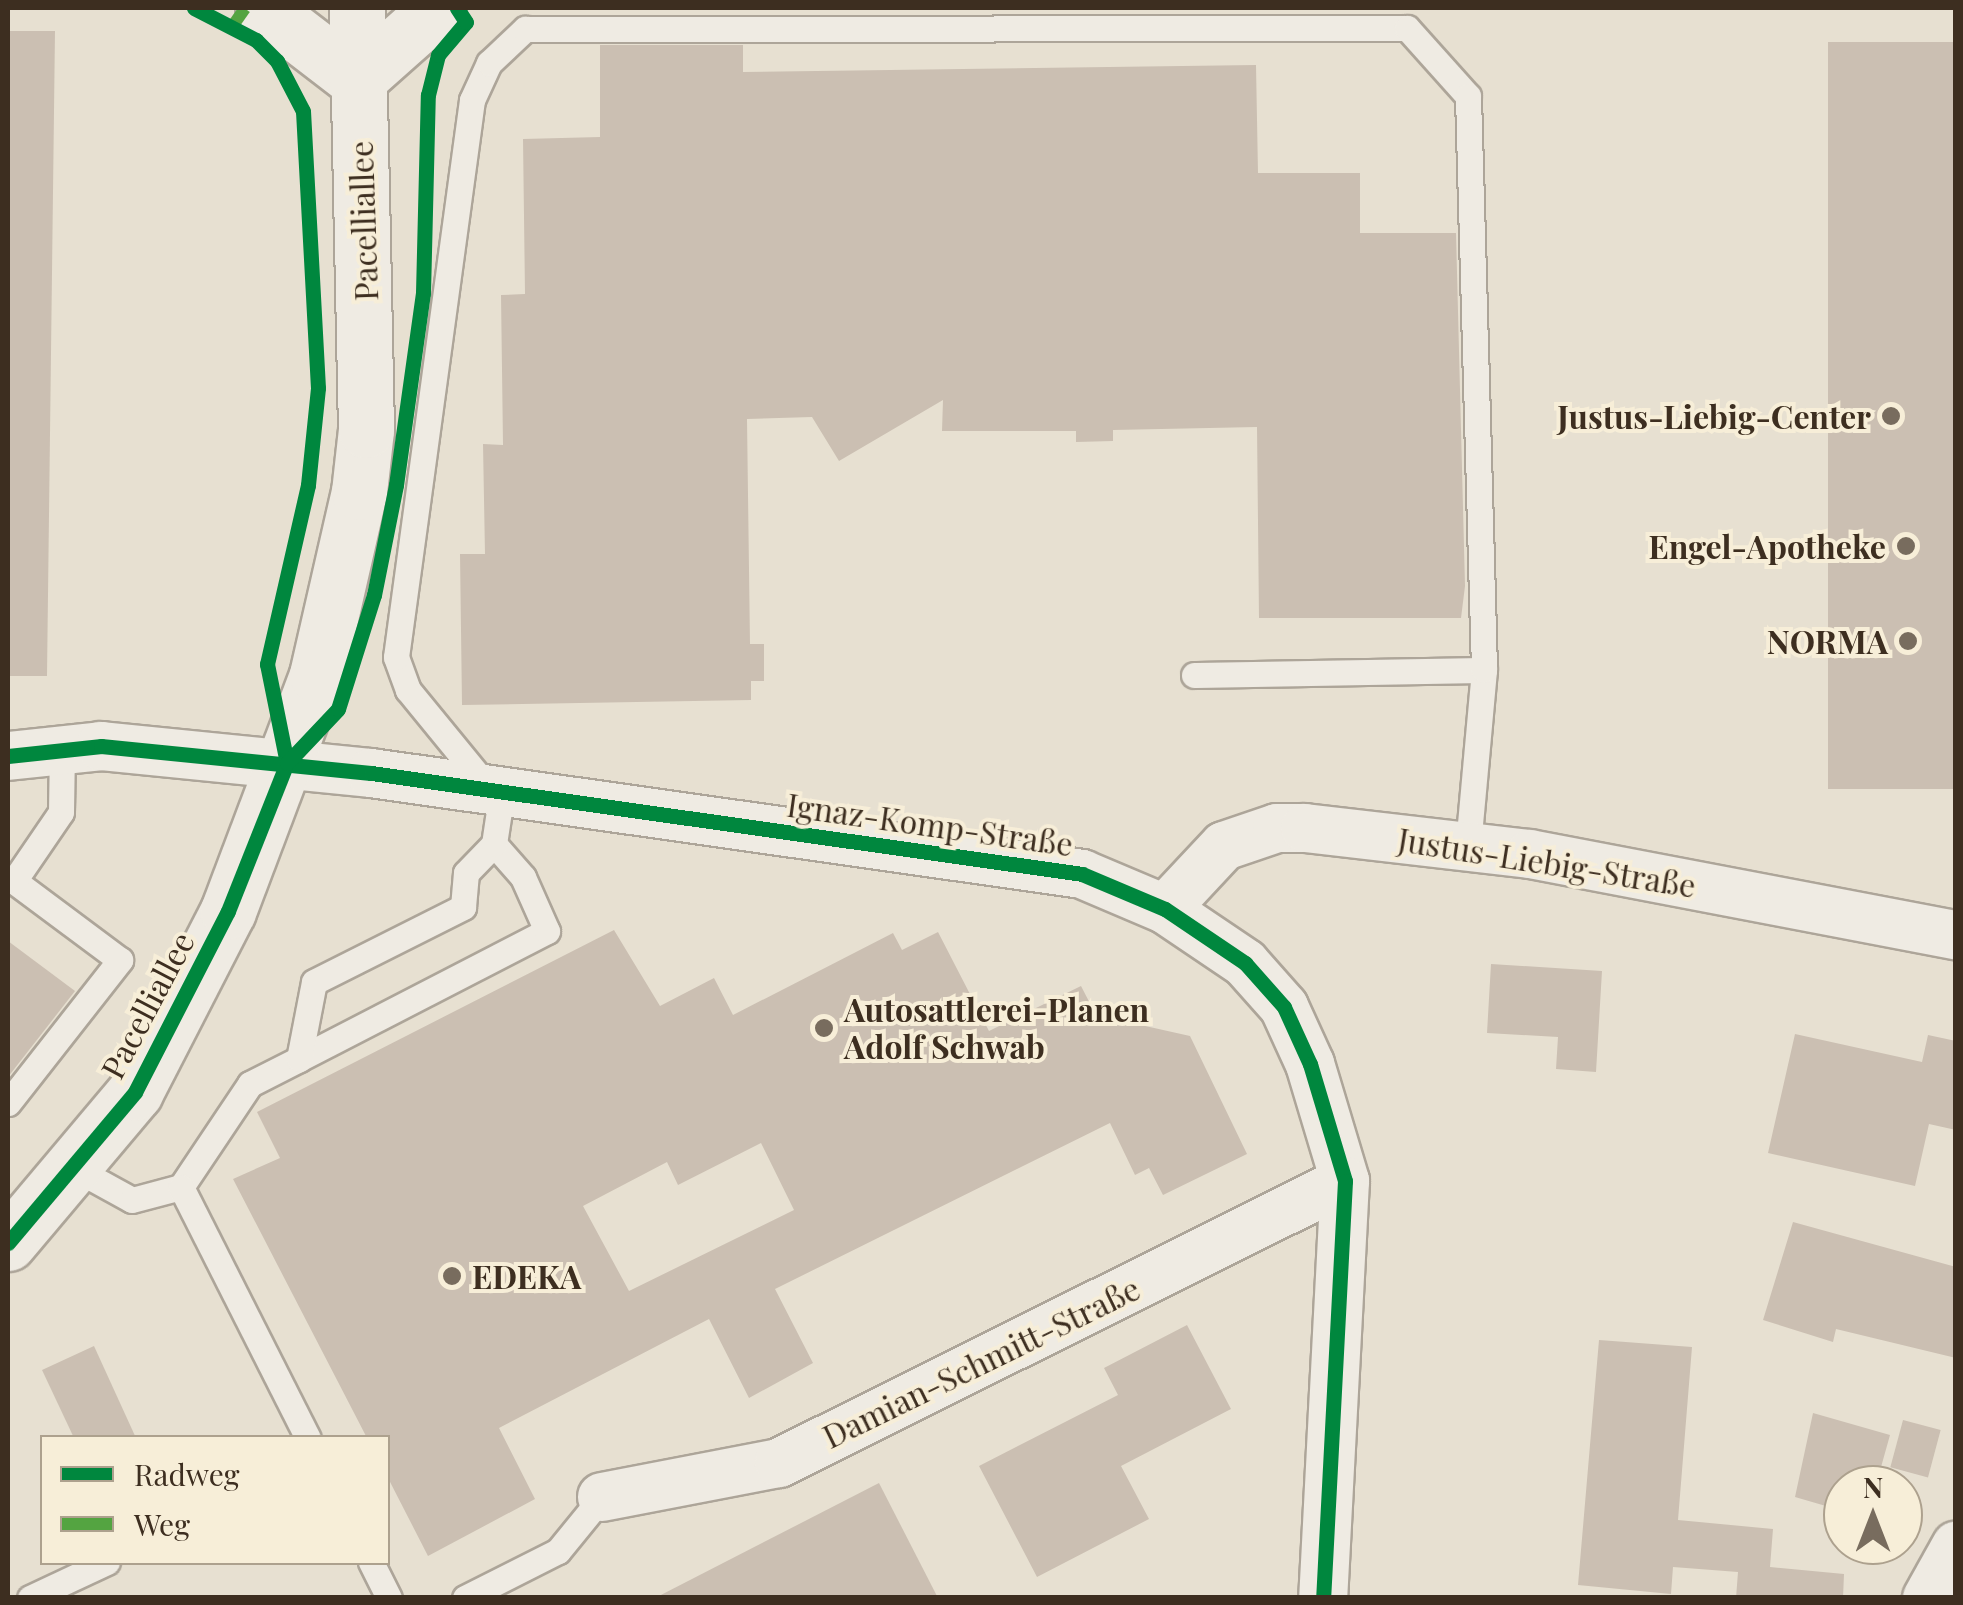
<!DOCTYPE html>
<html>
<head>
<meta charset="utf-8">
<style>
  body { margin:0 }
  #map { position:relative; width:1963px; height:1605px; overflow:hidden; background:#e7e0d1; font-family:"Playfair Display",serif }
  div>[style] { position:absolute }
  .building>* { inset:0; background:#cbbfb2; transform-origin:0 0 }
  .roads { filter:drop-shadow(2px 0 #ada599) drop-shadow(-2px 0 #ada599) drop-shadow(0 2px #ada599) drop-shadow(0 -2px #ada599) }
  .lane>* { height:25px; margin:-12.5px; padding:0 12.5px; transform-origin:12.5px; border-radius:12.5px; background:#efebe3 }
  .street>* { height:48px; margin:-24px; padding:0 24px; transform-origin:24px; border-radius:24px; background:#efebe3 }
  .secondary>* { height:55px; margin:-27.5px; padding:0 27.5px; transform-origin:27.5px; border-radius:27.5px; background:#efebe3 }
  .quiet>* { height:12px; margin-top:-6px; transform-origin:0; background:repeating-linear-gradient(90deg,#54a441 0 25px,transparent 0 37px) }
  .cycleway>* { height:15px; margin:-7.5px; padding:0 7.5px; transform-origin:7.5px; border-radius:7.5px; background:#00873e }
  .dots>* { width:28px; height:28px; translate:-50% -50%; box-sizing:border-box; border:5px solid #f7eed8; border-radius:50% }
  span { translate:-50% -50%; white-space:nowrap; text-align:center; line-height:1.15; -webkit-text-stroke:8px #f7eed8; paint-order:stroke }
  .street-label { font-size:32px; color:#3d2e20 }
  .poi-label { font-size:32px; color:#3d2e20; font-weight:700 }
  .right { translate:-100% -50%; text-align:right }
  .left { translate:0 -50%; text-align:left }
  .frame { position:absolute; inset:0; border:10px solid #3d2e20; pointer-events:none }
  .legend { position:absolute; left:40px; top:1435px; width:350px; height:130px; box-sizing:border-box; background:#f7eed8; border:2px solid #ada18e; margin:0; padding:12px 18px; list-style:none; font-size:30px; color:#3d2e20 }
  .legend li { display:flex; align-items:center; gap:20px; height:50px }
  .legend b { width:50px; border:2px solid #ada18e }
  .north { position:absolute; left:1823px; top:1465px; width:100px; height:100px; box-sizing:border-box; background:#f7eed8; border:2px solid #ada18e; border-radius:50%; rotate:0deg; font-size:28px; font-weight:700; line-height:40px; text-align:center; color:#3d2e20 }
  .north::after { content:''; display:block; margin:auto; width:35px; height:45px; background:#786c5e; clip-path:polygon(50% 0,100% 100%,50% 72%,0 100%) }
</style>
</head>
<body>
<div id="map">
  <div class="building">
    <i style="clip-path:polygon(8px 31px,55px 31px,47px 676px,8px 676px)"></i>
    <i style="left:1828px;top:42px;width:128px;height:747px"></i>
    <i style="clip-path:polygon(600px 45px,743px 45px,743px 72px,1256px 65px,1258px 173px,1360px 173px,1360px 233px,1456px 233px,1465px 586px,1461px 618px,1259px 618px,1257px 427px,1113px 430px,1113px 441px,1076px 442px,1076px 431px,942px 431px,943px 400px,839px 461px,812px 417px,747px 419px,750px 644px,764px 644px,764px 681px,751px 681px,751px 700px,462px 705px,460px 554px,485px 554px,483px 444px,503px 445px,501px 295px,525px 294px,523px 139px,600px 137px)"></i>
    <i style="clip-path:polygon(evenodd,614px 930px,660px 1006px,714px 978px,733px 1015px,893px 933px,902px 950px,938px 932px,989px 1031px,1081px 986px,1096px 1015px,1190px 1036px,1247px 1154px,1163px 1195px,1149px 1168px,1135px 1175px,1110px 1123px,775px 1289px,813px 1363px,749px 1398px,709px 1319px,499px 1428px,535px 1499px,428px 1556px,388px 1478px,388px 1438px,367px 1438px,233px 1179px,280px 1158px,257px 1112px,614px 930px,761px 1143px,794px 1210px,629px 1291px,583px 1206px,667px 1162px,678px 1185px,761px 1143px)"></i>
    <i style="clip-path:polygon(8px 941px,75px 991px,8px 1077px)"></i>
    <i style="clip-path:polygon(1491px 964px,1602px 971px,1596px 1072px,1556px 1069px,1558px 1037px,1487px 1033px)"></i>
    <i style="clip-path:polygon(1795px 1034px,1922px 1062px,1928px 1035px,1956px 1041px,1956px 1130px,1929px 1124px,1915px 1186px,1768px 1153px)"></i>
    <i style="clip-path:polygon(1793px 1222px,1956px 1267px,1956px 1358px,1836px 1329px,1833px 1342px,1763px 1320px)"></i>
    <i style="clip-path:polygon(1187px 1325px,1231px 1409px,1121px 1466px,1149px 1519px,1037px 1577px,979px 1466px,1118px 1395px,1104px 1368px)"></i>
    <i style="clip-path:polygon(1599px 1340px,1692px 1347px,1678px 1520px,1773px 1529px,1770px 1567px,1844px 1574px,1843px 1598px,1736px 1598px,1738px 1572px,1673px 1567px,1671px 1594px,1578px 1585px)"></i>
    <i style="clip-path:polygon(94px 1346px,136px 1438px,74px 1438px,42px 1370px)"></i>
    <i style="clip-path:polygon(1813px 1413px,1890px 1435px,1876px 1485px,1843px 1485px,1843px 1511px,1795px 1497px)"></i>
    <i style="left:1903px;top:1420px;width:39px;height:49px;rotate:15deg"></i>
    <i style="clip-path:polygon(879px 1483px,938px 1598px,655px 1598px)"></i>
  </div>
  <div class="roads">
    <div class="lane">
      <i style="left:1194px;top:675px;width:290px;rotate:-1deg"></i>
      <i style="left:1484px;top:670px;width:176px;rotate:95.2deg"></i>
      <i style="left:489px;top:789px;width:128px;rotate:-129.3deg"></i>
      <i style="left:408px;top:690px;width:35px;rotate:-110deg"></i>
      <i style="left:396px;top:657px;width:562px;rotate:-82.23deg"></i>
      <i style="left:472px;top:100px;width:41px;rotate:-65.3deg"></i>
      <i style="left:489px;top:63px;width:50px;rotate:-43.4deg"></i>
      <i style="left:525px;top:29px;width:882px;rotate:-0.06deg"></i>
      <i style="left:1407px;top:28px;width:91px;rotate:48.1deg"></i>
      <i style="left:1468px;top:96px;width:574px;rotate:88.4deg"></i>
      <i style="left:299px;top:1059px;width:279px;rotate:-27.3deg"></i>
      <i style="left:547px;top:931px;width:59px;rotate:-114deg"></i>
      <i style="left:523px;top:877px;width:44px;rotate:-131.3deg"></i>
      <i style="left:8px;top:1103px;width:182px;rotate:-51.9deg"></i>
      <i style="left:120px;top:960px;width:132px;rotate:-143.3deg"></i>
      <i style="left:14px;top:881px;width:83px;rotate:-55.7deg"></i>
      <i style="left:61px;top:812px;width:63px;rotate:-89.1deg"></i>
      <i style="left:72px;top:1167px;width:68px;rotate:28.8deg"></i>
      <i style="left:132px;top:1200px;width:51px;rotate:-14.9deg"></i>
      <i style="left:181px;top:1187px;width:124px;rotate:-56.2deg"></i>
      <i style="left:250px;top:1084px;width:55px;rotate:-27deg"></i>
      <i style="left:299px;top:1059px;width:78px;rotate:-79deg"></i>
      <i style="left:314px;top:982px;width:167px;rotate:-26.7deg"></i>
      <i style="left:463px;top:907px;width:34px;rotate:-85deg"></i>
      <i style="left:466px;top:873px;width:40px;rotate:-46deg"></i>
      <i style="left:494px;top:844px;width:54px;rotate:-81.4deg"></i>
      <i style="left:181px;top:1187px;width:281px;rotate:63.2deg"></i>
      <i style="left:371px;top:1562px;width:40px;rotate:63.4deg"></i>
      <i style="left:30px;top:1598px;width:85px;rotate:-25.1deg"></i>
      <i style="left:465px;top:1598px;width:104px;rotate:-26.8deg"></i>
      <i style="left:558px;top:1551px;width:70px;rotate:-50.8deg"></i>
    </div>
    <div class="street">
      <i style="left:8px;top:756px;width:94px;rotate:-6.1deg"></i>
      <i style="left:101px;top:746px;width:271px;rotate:5.7deg"></i>
      <i style="left:371px;top:773px;width:718px;rotate:8.08deg"></i>
      <i style="left:1082px;top:874px;width:90px;rotate:22.9deg"></i>
      <i style="left:1165px;top:909px;width:97px;rotate:34deg"></i>
      <i style="left:1245px;top:963px;width:59px;rotate:48.4deg"></i>
      <i style="left:1284px;top:1007px;width:63px;rotate:65.5deg"></i>
      <i style="left:1310px;top:1064px;width:122px;rotate:73.3deg"></i>
      <i style="left:1345px;top:1181px;width:418px;rotate:93deg"></i>
      <i style="left:1165px;top:909px;width:86px;rotate:-46.9deg"></i>
      <i style="left:1224px;top:846px;width:56px;rotate:-18.8deg"></i>
      <i style="left:1277px;top:828px;width:28px"></i>
      <i style="left:1305px;top:828px;width:226px;rotate:6.6deg"></i>
      <i style="left:1530px;top:854px;width:434px;rotate:10.8deg"></i>
      <i style="left:602px;top:1497px;width:180px;rotate:-10.9deg"></i>
      <i style="left:779px;top:1463px;width:632px;rotate:-26.48deg"></i>
      <i style="left:1927px;top:1598px;width:60px;rotate:-60.9deg"></i>
    </div>
    <div class="secondary">
      <i style="left:263px;top:8px;width:118px;rotate:37.5deg"></i>
      <i style="left:357px;top:80px;width:108px;rotate:-41.6deg"></i>
      <i style="left:8px;top:1243px;width:197px;rotate:-49.9deg"></i>
      <i style="left:135px;top:1092px;width:203px;rotate:-62.8deg"></i>
      <i style="left:228px;top:911px;width:252px;rotate:-69.3deg"></i>
      <i style="left:317px;top:675px;width:188px;rotate:-77.1deg"></i>
      <i style="left:359px;top:492px;width:62px;rotate:-83.6deg"></i>
      <i style="left:366px;top:430px;width:422px;rotate:-91.2deg"></i>
    </div>
  </div>
  <div class="quiet">
    <i style="left:234px;top:24px;width:19px;rotate:-55deg"></i>
  </div>
  <div class="cycleway">
    <i style="left:194px;top:8px;width:70px;rotate:27.3deg"></i>
    <i style="left:256px;top:40px;width:30px;rotate:45deg"></i>
    <i style="left:277px;top:61px;width:56px;rotate:62.5deg"></i>
    <i style="left:303px;top:111px;width:277px;rotate:86.9deg"></i>
    <i style="left:318px;top:388px;width:98px;rotate:95.9deg"></i>
    <i style="left:308px;top:485px;width:184px;rotate:102.9deg"></i>
    <i style="left:267px;top:664px;width:101px;rotate:78.6deg"></i>
    <i style="left:8px;top:756px;width:94px;rotate:-6.1deg"></i>
    <i style="left:101px;top:746px;width:271px;rotate:5.7deg"></i>
    <i style="left:371px;top:773px;width:718px;rotate:8.08deg"></i>
    <i style="left:1082px;top:874px;width:90px;rotate:22.9deg"></i>
    <i style="left:1165px;top:909px;width:97px;rotate:34deg"></i>
    <i style="left:1245px;top:963px;width:59px;rotate:48.4deg"></i>
    <i style="left:1284px;top:1007px;width:63px;rotate:65.5deg"></i>
    <i style="left:1310px;top:1064px;width:122px;rotate:73.3deg"></i>
    <i style="left:1345px;top:1181px;width:418px;rotate:93deg"></i>
    <i style="left:8px;top:1243px;width:197px;rotate:-49.9deg"></i>
    <i style="left:135px;top:1092px;width:203px;rotate:-62.8deg"></i>
    <i style="left:228px;top:911px;width:159px;rotate:-68.3deg"></i>
    <i style="left:287px;top:763px;width:74px;rotate:-46.6deg"></i>
    <i style="left:338px;top:709px;width:120px;rotate:-72.5deg"></i>
    <i style="left:374px;top:595px;width:112px;rotate:-78.7deg"></i>
    <i style="left:396px;top:485px;width:194px;rotate:-82deg"></i>
    <i style="left:423px;top:293px;width:198px;rotate:-88.6deg"></i>
    <i style="left:428px;top:95px;width:41px;rotate:-76deg"></i>
    <i style="left:438px;top:55px;width:43px;rotate:-49.7deg"></i>
    <i style="left:466px;top:22px;width:17px;rotate:-123deg"></i>
  </div>
  <div class="dots">
    <i style="left:1891px;top:416px;background:#786c5e"></i>
    <i style="left:1906px;top:546px;background:#786c5e"></i>
    <i style="left:1908px;top:641px;background:#786c5e"></i>
    <i style="left:824px;top:1028px;background:#786c5e"></i>
    <i style="left:452px;top:1276px;background:#786c5e"></i>
  </div>
  <div class="street-label">
    <span style="left:363px;top:221px;rotate:-92deg">Pacelliallee</span>
    <span style="left:930px;top:824px;rotate:8deg">Ignaz-Komp-Straße</span>
    <span style="left:1547px;top:862px;rotate:9deg">Justus-Liebig-Straße</span>
    <span style="left:147px;top:1005px;rotate:-62deg">Pacelliallee</span>
    <span style="left:981px;top:1362px;rotate:-26deg">Damian-Schmitt-Straße</span>
  </div>
  <div class="poi-label">
    <span class="right" style="left:1871px;top:416px">Justus-Liebig-Center</span>
    <span class="right" style="left:1886px;top:546px">Engel-Apotheke</span>
    <span class="right" style="left:1888px;top:641px">NORMA</span>
    <span class="left" style="left:844px;top:1028px">Autosattlerei-Planen<br>Adolf Schwab</span>
    <span class="left" style="left:472px;top:1276px">EDEKA</span>
  </div>
  <div class="frame"></div>
  <ul class="legend">
  <li><b style="height:12px;background:#00873e"></b>Radweg</li>
  <li><b style="height:12px;background:#54a441"></b>Weg</li>
  </ul>
  <div class="north">N</div>
</div>
</body>
</html>
